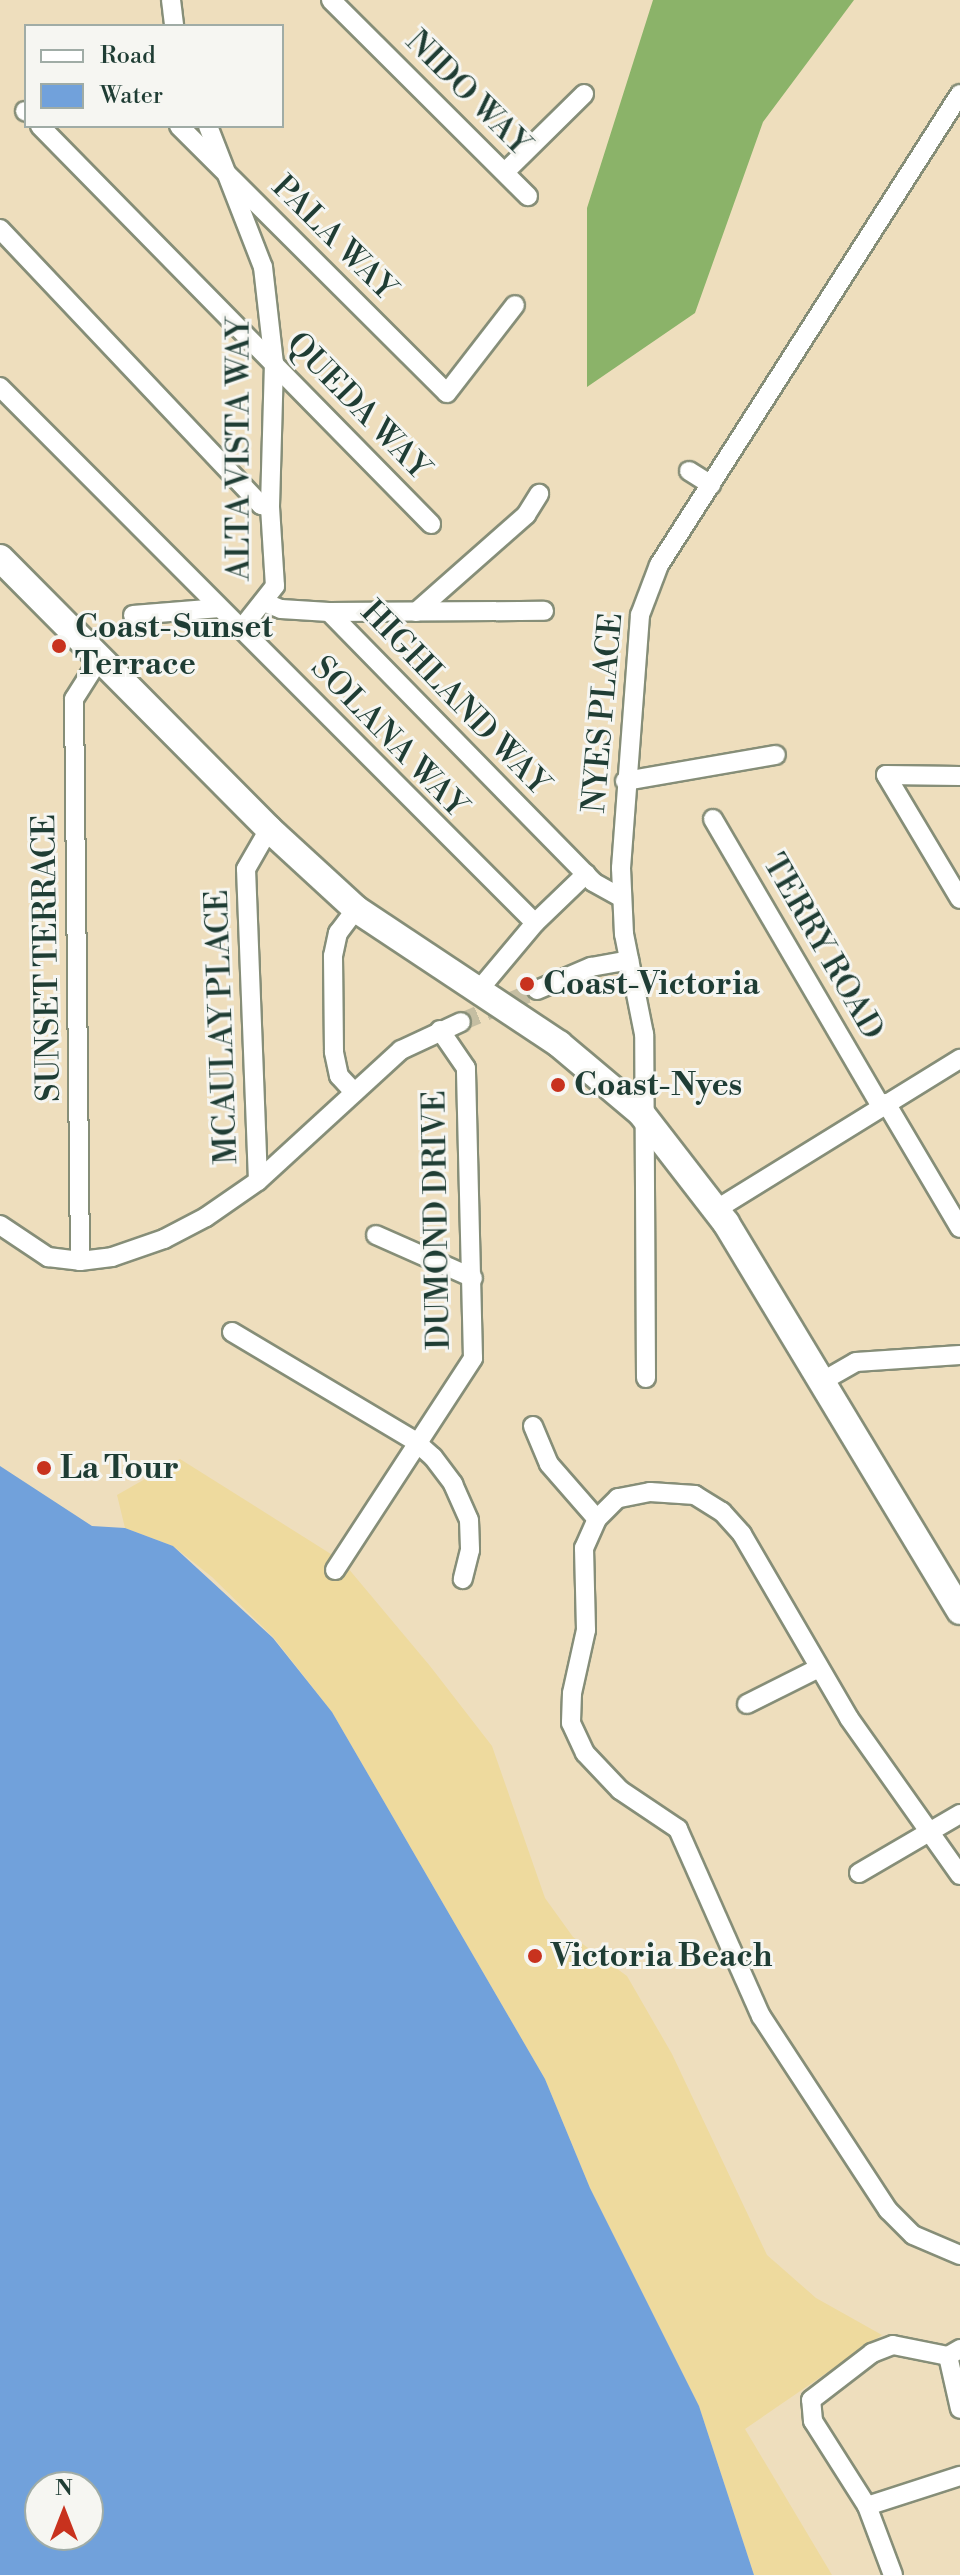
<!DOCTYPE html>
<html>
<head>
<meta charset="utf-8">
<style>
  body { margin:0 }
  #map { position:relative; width:960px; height:2575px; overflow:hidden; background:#eedebd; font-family:"Libre Bodoni",serif }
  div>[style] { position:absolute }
  .forest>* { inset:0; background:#8bb369 }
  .sand>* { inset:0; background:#eeda9e }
  .water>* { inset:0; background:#71a1db }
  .minor-tunnel>* { height:18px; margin-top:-9px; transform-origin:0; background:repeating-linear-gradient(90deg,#c5bea2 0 18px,transparent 0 27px) }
  .roads { filter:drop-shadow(2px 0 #868e78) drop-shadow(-2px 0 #868e78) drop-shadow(0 2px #868e78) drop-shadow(0 -2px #868e78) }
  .minor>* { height:18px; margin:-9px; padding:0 9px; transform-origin:9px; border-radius:9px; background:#fff }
  .highway>* { height:26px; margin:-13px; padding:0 13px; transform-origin:13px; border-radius:13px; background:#fff }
  .dots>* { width:22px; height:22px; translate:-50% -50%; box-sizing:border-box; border:4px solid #f6f6f2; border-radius:50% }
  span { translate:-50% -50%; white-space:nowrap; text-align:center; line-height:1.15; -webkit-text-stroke:6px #f6f6f2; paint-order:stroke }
  .street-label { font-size:32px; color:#1f3d34 }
  .poi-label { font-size:32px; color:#1f3d34; font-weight:700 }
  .left { translate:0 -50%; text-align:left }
  .legend { position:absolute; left:24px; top:24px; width:260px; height:104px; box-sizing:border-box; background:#f6f6f2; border:2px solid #a0aca6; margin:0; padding:10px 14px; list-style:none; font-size:24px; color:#1f3d34 }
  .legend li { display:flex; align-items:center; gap:16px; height:40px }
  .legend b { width:40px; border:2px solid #a0aca6 }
  .north { position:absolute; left:24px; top:2471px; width:80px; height:80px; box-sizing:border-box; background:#f6f6f2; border:2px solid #a0aca6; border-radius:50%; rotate:0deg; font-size:22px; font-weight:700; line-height:32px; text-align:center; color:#1f3d34 }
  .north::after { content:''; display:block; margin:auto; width:28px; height:36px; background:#c8321e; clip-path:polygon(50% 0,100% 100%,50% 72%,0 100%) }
</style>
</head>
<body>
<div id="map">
  <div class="forest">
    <i style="clip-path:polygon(653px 0,854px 0,763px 122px,695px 313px,587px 387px,587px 208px)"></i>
  </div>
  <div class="sand">
    <i style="clip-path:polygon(180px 1459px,342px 1561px,430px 1666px,492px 1746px,545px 1898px,573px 1937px,627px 1976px,672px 2054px,767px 2255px,816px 2298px,882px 2335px,745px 2429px,832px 2575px,754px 2575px,699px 2406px,590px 2188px,545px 2079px,332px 1712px,274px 1638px,212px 1577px,173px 1546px,125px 1528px,117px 1495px)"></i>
  </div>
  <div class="water">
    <i style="clip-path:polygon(evenodd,0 1466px,92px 1526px,125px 1528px,173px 1546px,273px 1638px,332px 1712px,545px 2079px,590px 2188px,699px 2406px,754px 2575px,0 2575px,0 1466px,40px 2487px,88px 2487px,88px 2535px,40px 2535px,40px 2487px)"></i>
  </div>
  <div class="minor-tunnel">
    <i style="left:461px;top:1022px;width:82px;rotate:-22.8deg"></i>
  </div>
  <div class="roads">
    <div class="minor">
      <i style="left:171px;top:0;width:26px;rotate:83deg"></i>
      <i style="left:331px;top:0;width:278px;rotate:44.9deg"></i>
      <i style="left:25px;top:111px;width:1px;rotate:45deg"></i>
      <i style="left:40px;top:126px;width:558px;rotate:45.51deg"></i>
      <i style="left:179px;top:126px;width:378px;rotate:44.9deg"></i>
      <i style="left:447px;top:393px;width:111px;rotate:-52.3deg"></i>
      <i style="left:208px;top:126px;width:151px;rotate:68.7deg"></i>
      <i style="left:263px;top:267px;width:97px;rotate:83.5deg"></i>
      <i style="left:274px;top:363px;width:144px;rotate:91.6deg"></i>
      <i style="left:270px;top:507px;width:79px;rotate:86.4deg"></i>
      <i style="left:275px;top:586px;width:53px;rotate:128.2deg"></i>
      <i style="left:505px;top:172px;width:111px;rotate:-44.6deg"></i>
      <i style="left:0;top:229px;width:380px;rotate:46.6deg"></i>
      <i style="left:261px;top:505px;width:9px;rotate:13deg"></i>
      <i style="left:0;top:387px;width:757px;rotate:45.05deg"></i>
      <i style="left:689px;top:471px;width:26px;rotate:32deg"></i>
      <i style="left:266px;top:603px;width:16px;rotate:22deg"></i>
      <i style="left:281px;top:609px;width:48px;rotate:3.6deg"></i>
      <i style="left:329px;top:612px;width:378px;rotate:45.6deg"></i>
      <i style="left:593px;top:882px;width:33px;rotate:29deg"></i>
      <i style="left:329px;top:612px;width:215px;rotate:-0.3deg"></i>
      <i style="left:416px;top:612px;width:147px;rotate:-41.4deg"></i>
      <i style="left:526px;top:515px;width:25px;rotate:-58deg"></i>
      <i style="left:133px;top:615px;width:87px;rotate:-4.6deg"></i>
      <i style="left:886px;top:775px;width:144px;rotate:59.2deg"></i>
      <i style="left:886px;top:775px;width:74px;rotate:0.8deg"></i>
      <i style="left:625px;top:781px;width:153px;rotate:-9.8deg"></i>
      <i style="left:713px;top:819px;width:333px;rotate:59.7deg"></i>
      <i style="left:537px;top:990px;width:59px;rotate:-23.1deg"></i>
      <i style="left:591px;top:967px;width:39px;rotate:-10deg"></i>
      <i style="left:478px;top:991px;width:89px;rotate:-50deg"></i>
      <i style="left:535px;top:923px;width:71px;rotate:-43.9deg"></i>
      <i style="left:354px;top:1092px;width:22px;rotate:-133deg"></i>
      <i style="left:339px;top:1076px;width:25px;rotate:-102deg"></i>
      <i style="left:334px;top:1052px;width:96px;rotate:-90.6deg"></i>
      <i style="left:333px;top:956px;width:24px;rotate:-78deg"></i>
      <i style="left:338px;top:933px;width:30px;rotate:-53deg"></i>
      <i style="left:886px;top:1103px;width:145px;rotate:59.4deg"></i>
      <i style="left:258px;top:1181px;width:312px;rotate:-92.2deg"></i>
      <i style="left:246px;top:869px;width:46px;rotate:-60.1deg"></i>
      <i style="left:717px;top:1209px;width:286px;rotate:-31.7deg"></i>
      <i style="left:0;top:1225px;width:58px;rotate:33.7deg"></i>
      <i style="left:48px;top:1257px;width:32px;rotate:7deg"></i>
      <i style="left:80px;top:1261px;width:32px;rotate:-7deg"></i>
      <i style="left:112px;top:1257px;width:55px;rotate:-19.1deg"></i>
      <i style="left:164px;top:1239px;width:47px;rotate:-27.6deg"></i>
      <i style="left:206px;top:1217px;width:63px;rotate:-34.7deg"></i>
      <i style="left:258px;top:1181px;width:194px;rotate:-42.5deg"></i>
      <i style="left:401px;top:1050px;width:66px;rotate:-25deg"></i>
      <i style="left:376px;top:1235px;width:106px;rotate:23.9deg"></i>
      <i style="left:80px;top:1261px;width:562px;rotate:-90.61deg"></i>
      <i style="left:74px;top:699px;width:45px;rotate:-57.7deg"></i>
      <i style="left:232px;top:1332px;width:213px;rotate:30.8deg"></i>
      <i style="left:415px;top:1441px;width:24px;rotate:42deg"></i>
      <i style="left:433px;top:1457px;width:34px;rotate:53deg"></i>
      <i style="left:453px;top:1484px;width:39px;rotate:66deg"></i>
      <i style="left:469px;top:1520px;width:30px;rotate:88deg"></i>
      <i style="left:470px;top:1550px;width:30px;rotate:104deg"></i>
      <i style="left:646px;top:1378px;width:344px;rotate:-90.3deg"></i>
      <i style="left:644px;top:1034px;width:102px;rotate:-101.3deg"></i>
      <i style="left:624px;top:934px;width:66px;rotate:-92.6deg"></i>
      <i style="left:621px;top:868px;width:254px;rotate:-85.7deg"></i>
      <i style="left:640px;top:615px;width:53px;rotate:-69.2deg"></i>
      <i style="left:659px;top:565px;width:559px;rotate:-57.42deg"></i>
      <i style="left:821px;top:1382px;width:40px;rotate:-29.7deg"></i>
      <i style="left:856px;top:1362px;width:104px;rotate:-3.9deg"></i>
      <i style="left:533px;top:1426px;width:41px;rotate:67.2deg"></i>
      <i style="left:549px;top:1464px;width:73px;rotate:48.9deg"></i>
      <i style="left:335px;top:1570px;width:253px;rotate:-56.9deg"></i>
      <i style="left:473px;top:1358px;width:290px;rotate:-91.4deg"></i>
      <i style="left:466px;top:1068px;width:46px;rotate:-124.4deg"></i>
      <i style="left:747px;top:1704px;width:80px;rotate:-26.6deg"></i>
      <i style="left:859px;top:1873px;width:117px;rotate:-30.3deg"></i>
      <i style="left:960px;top:1875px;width:192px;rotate:-125.3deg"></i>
      <i style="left:849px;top:1718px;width:213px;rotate:-120.2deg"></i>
      <i style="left:742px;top:1534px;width:30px;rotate:-132deg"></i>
      <i style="left:722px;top:1512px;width:32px;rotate:-148deg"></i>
      <i style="left:695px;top:1495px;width:45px;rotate:-176.2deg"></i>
      <i style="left:650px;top:1492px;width:33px;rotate:169deg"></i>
      <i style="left:618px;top:1498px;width:30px;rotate:135deg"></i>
      <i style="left:597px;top:1519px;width:32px;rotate:114deg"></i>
      <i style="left:584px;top:1548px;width:82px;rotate:88.6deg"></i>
      <i style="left:586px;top:1630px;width:65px;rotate:102.5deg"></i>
      <i style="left:572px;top:1693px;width:30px;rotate:92deg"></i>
      <i style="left:571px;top:1723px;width:33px;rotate:65deg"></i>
      <i style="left:585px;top:1753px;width:51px;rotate:46.6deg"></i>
      <i style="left:620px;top:1790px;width:70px;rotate:33.9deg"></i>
      <i style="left:678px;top:1829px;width:205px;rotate:66.1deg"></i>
      <i style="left:761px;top:2016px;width:232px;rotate:56.8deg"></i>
      <i style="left:888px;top:2210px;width:35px;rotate:45deg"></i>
      <i style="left:913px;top:2235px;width:51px;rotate:23.1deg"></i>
      <i style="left:948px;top:2356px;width:54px;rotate:77.2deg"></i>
      <i style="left:867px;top:2506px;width:98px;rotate:-17.9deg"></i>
      <i style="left:893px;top:2575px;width:74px;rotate:-110.6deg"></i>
      <i style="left:867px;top:2506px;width:101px;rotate:-122.4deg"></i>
      <i style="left:813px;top:2421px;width:21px;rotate:-95deg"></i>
      <i style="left:811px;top:2400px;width:77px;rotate:-37.6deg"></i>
      <i style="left:872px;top:2353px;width:22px;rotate:-21deg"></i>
      <i style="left:893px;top:2345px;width:56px;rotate:11.3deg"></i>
      <i style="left:948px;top:2356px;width:14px;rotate:-30deg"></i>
    </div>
    <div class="highway">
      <i style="left:0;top:558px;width:382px;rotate:45.2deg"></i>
      <i style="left:269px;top:829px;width:118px;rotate:42.6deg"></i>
      <i style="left:356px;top:909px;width:244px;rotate:33.6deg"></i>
      <i style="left:559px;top:1044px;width:107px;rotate:40.1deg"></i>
      <i style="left:641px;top:1113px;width:139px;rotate:52.3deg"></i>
      <i style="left:726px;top:1223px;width:453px;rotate:58.9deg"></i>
    </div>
  </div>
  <div class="dots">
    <i style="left:59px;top:646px;background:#c8321e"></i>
    <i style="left:527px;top:984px;background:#c8321e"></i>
    <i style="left:558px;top:1085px;background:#c8321e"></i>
    <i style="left:44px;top:1468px;background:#c8321e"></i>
    <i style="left:535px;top:1956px;background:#c8321e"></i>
  </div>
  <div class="street-label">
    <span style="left:468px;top:93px;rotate:45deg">NIDO WAY</span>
    <span style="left:334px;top:238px;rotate:45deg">PALA WAY</span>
    <span style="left:358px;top:406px;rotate:46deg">QUEDA WAY</span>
    <span style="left:239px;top:449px;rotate:-90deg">ALTA VISTA WAY</span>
    <span style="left:455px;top:698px;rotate:46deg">HIGHLAND WAY</span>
    <span style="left:603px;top:713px;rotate:-85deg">NYES PLACE</span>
    <span style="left:389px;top:737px;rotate:46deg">SOLANA WAY</span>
    <span style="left:823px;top:947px;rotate:60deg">TERRY ROAD</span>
    <span style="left:47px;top:958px;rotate:-91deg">SUNSET TERRACE</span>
    <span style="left:222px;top:1027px;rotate:-92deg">MCAULAY PLACE</span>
    <span style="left:437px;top:1220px;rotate:-91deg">DUMOND DRIVE</span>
  </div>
  <div class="poi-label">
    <span class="left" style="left:75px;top:646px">Coast-Sunset<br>Terrace</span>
    <span class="left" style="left:543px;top:984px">Coast-Victoria</span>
    <span class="left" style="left:574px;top:1085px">Coast-Nyes</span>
    <span class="left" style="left:60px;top:1468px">La Tour</span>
    <span class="left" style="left:551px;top:1956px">Victoria Beach</span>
  </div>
  <ul class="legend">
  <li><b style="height:10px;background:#fff"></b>Road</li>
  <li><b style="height:22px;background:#71a1db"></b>Water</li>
  </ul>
  <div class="north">N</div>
</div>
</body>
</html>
